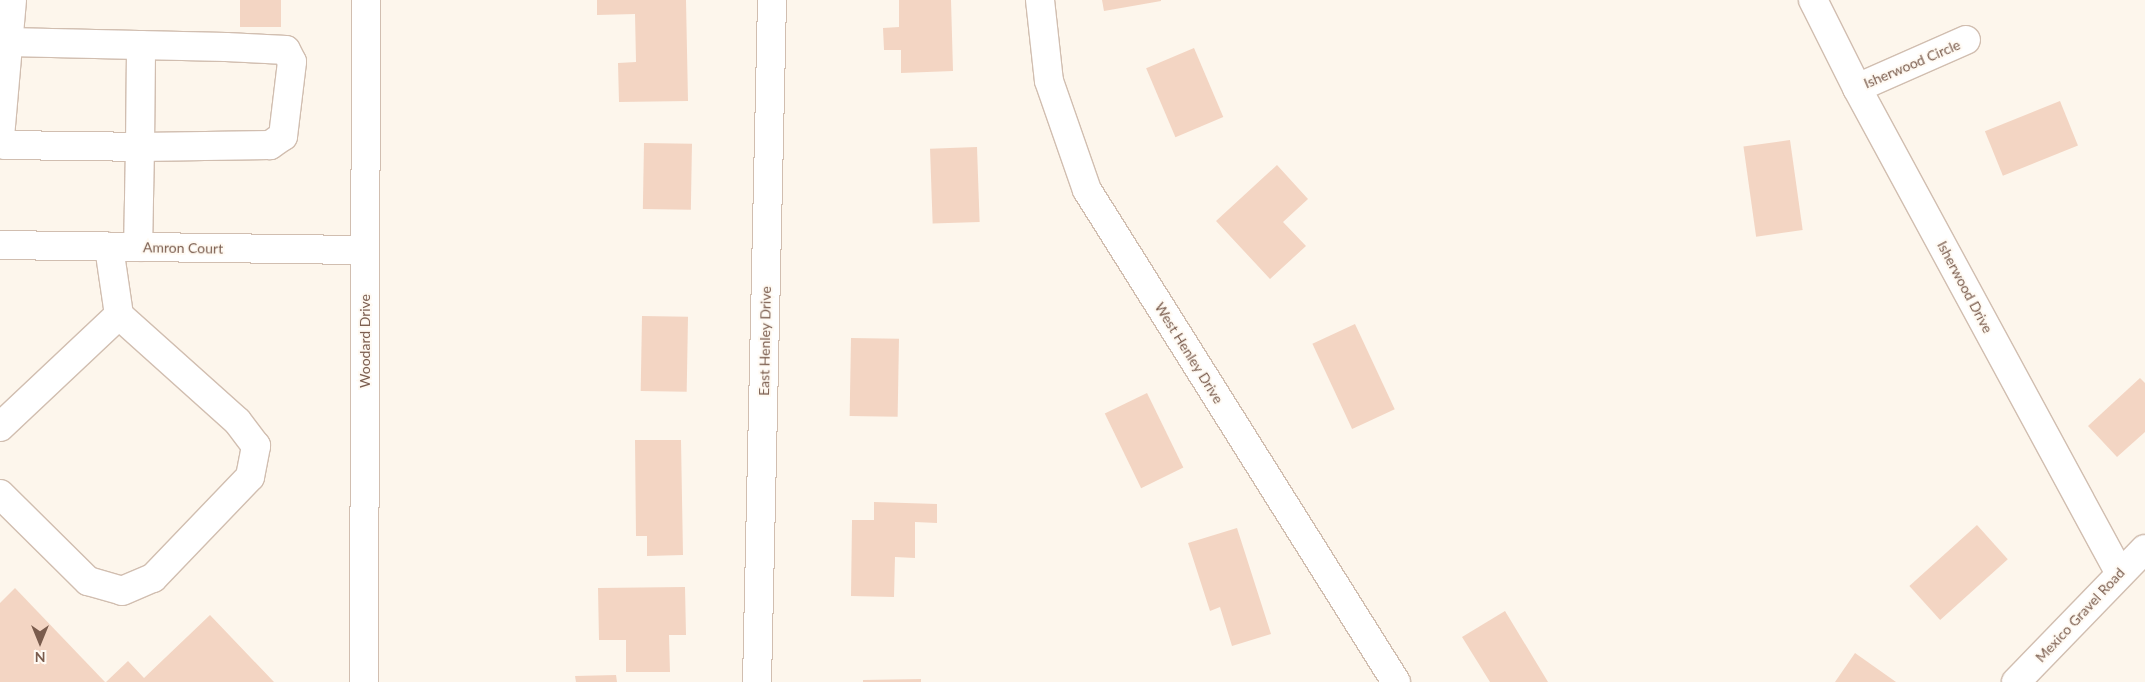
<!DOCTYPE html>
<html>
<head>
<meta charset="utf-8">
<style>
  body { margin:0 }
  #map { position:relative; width:2145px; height:682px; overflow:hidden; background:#fdf6ec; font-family:Lato,sans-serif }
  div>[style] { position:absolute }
  .building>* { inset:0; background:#f3d5c3; transform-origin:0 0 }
  .roads { filter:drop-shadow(1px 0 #d1beb0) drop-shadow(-1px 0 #d1beb0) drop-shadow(0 1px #d1beb0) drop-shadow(0 -1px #d1beb0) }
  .minor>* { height:28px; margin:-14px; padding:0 14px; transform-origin:14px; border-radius:14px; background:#fff }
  span { translate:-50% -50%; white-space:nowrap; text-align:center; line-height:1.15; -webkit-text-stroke:4px #fffaf3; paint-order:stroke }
  .street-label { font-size:14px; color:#7a5c4d }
  .north { position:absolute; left:15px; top:617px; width:50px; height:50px; -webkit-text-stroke:4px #fffaf3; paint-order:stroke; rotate:180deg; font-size:14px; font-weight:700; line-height:20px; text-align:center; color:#7a5c4d }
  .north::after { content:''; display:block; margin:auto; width:18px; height:22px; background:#7a5c4d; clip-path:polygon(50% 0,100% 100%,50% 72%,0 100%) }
</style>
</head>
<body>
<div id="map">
  <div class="building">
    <i style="left:240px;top:0;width:41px;height:27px"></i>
    <i style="clip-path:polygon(597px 0,686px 0,688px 101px,619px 102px,618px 63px,636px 62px,635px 14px,597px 15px)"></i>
    <i style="clip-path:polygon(899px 0,951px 0,953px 71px,901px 73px,901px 50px,884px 50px,883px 28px,899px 27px)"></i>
    <i style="clip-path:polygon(1102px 0,1161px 0,1161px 1px,1104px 11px)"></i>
    <i style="left:1194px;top:48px;width:75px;height:52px;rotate:67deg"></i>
    <i style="left:2060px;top:101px;width:48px;height:81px;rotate:68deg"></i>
    <i style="left:1790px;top:140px;width:91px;height:47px;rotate:82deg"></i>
    <i style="left:644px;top:143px;width:48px;height:66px;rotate:1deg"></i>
    <i style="left:977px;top:147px;width:75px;height:47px;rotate:88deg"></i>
    <i style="clip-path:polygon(1277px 165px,1308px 199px,1283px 222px,1306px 246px,1270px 279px,1216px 221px)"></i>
    <i style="left:642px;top:316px;width:46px;height:75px;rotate:1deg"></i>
    <i style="left:1355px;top:324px;width:94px;height:47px;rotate:65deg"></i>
    <i style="left:851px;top:338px;width:48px;height:78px;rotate:1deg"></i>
    <i style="clip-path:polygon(2140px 378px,2145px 383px,2145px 432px,2117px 457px,2088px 426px)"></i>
    <i style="left:1147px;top:393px;width:83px;height:47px;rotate:64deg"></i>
    <i style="clip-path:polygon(635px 440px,681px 440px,683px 555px,647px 556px,647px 536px,636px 536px)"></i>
    <i style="clip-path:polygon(874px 502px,937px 504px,937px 523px,915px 522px,915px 558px,895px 557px,894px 597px,851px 596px,852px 520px,874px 520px)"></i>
    <i style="left:1977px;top:525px;width:46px;height:91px;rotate:48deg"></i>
    <i style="clip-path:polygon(1237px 528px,1271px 634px,1232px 646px,1220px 607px,1210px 611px,1188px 543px)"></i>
    <i style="clip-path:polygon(685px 587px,686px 635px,669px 635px,670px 672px,626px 672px,626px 640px,599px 640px,598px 588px)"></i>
    <i style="clip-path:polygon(15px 588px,105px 682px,0 682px,0 603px)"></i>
    <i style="clip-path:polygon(1505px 611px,1548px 682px,1490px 682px,1462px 637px)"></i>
    <i style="clip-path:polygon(210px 615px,274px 682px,106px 682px,128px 661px,144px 678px)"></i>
    <i style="clip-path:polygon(1855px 653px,1896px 682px,1835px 682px)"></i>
    <i style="clip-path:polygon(616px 675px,617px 682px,576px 682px,575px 676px)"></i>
    <i style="clip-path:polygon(921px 679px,921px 682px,863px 682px,863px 680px)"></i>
  </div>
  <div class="roads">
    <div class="minor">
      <i style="left:12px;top:0;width:137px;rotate:95deg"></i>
      <i style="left:0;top:136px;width:10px;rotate:61deg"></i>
      <i style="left:5px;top:145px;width:135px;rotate:0.8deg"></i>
      <i style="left:140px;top:147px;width:100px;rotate:91.1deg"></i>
      <i style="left:1040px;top:0;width:81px;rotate:83.7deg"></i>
      <i style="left:1049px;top:81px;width:115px;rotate:70.8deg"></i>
      <i style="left:1087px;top:190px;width:581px;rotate:57.87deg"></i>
      <i style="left:1813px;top:0;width:98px;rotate:63.4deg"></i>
      <i style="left:1857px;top:88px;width:550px;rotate:61.57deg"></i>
      <i style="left:8px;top:42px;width:218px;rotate:1.3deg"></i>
      <i style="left:226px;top:47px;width:60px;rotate:2.9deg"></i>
      <i style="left:286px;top:50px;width:13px;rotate:63deg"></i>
      <i style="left:292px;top:62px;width:75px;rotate:96.9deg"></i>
      <i style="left:283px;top:136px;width:16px;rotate:145deg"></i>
      <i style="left:270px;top:145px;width:130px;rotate:179.1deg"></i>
      <i style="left:140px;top:147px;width:102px;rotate:-89.4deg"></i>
      <i style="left:1857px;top:88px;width:119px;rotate:-23.8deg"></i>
      <i style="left:0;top:245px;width:365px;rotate:0.8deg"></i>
      <i style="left:0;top:427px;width:163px;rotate:-43.3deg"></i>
      <i style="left:119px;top:315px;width:69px;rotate:-98.4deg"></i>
      <i style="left:0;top:494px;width:124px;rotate:44.7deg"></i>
      <i style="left:88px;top:581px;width:35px;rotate:16deg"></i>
      <i style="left:122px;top:591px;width:34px;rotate:-23deg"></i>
      <i style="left:153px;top:578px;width:140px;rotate:-46.2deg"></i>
      <i style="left:250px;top:477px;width:32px;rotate:-79deg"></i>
      <i style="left:256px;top:446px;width:31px;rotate:-127deg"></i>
      <i style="left:237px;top:421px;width:159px;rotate:-138.1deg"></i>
      <i style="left:364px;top:682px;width:682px;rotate:-89.83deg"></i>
      <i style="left:757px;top:682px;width:682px;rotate:-88.74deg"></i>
      <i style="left:2016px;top:682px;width:185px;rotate:-45.9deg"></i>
    </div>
  </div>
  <div class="street-label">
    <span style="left:1912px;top:64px;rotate:-23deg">Isherwood Circle</span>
    <span style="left:183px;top:248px;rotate:1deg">Amron Court</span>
    <span style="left:1965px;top:287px;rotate:62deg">Isherwood Drive</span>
    <span style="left:365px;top:341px;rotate:-90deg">Woodard Drive</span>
    <span style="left:765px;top:341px;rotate:-89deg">East Henley Drive</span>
    <span style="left:1189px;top:353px;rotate:58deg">West Henley Drive</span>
    <span style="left:2080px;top:615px;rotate:-47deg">Mexico Gravel Road</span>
  </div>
  <div class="north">N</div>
</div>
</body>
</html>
